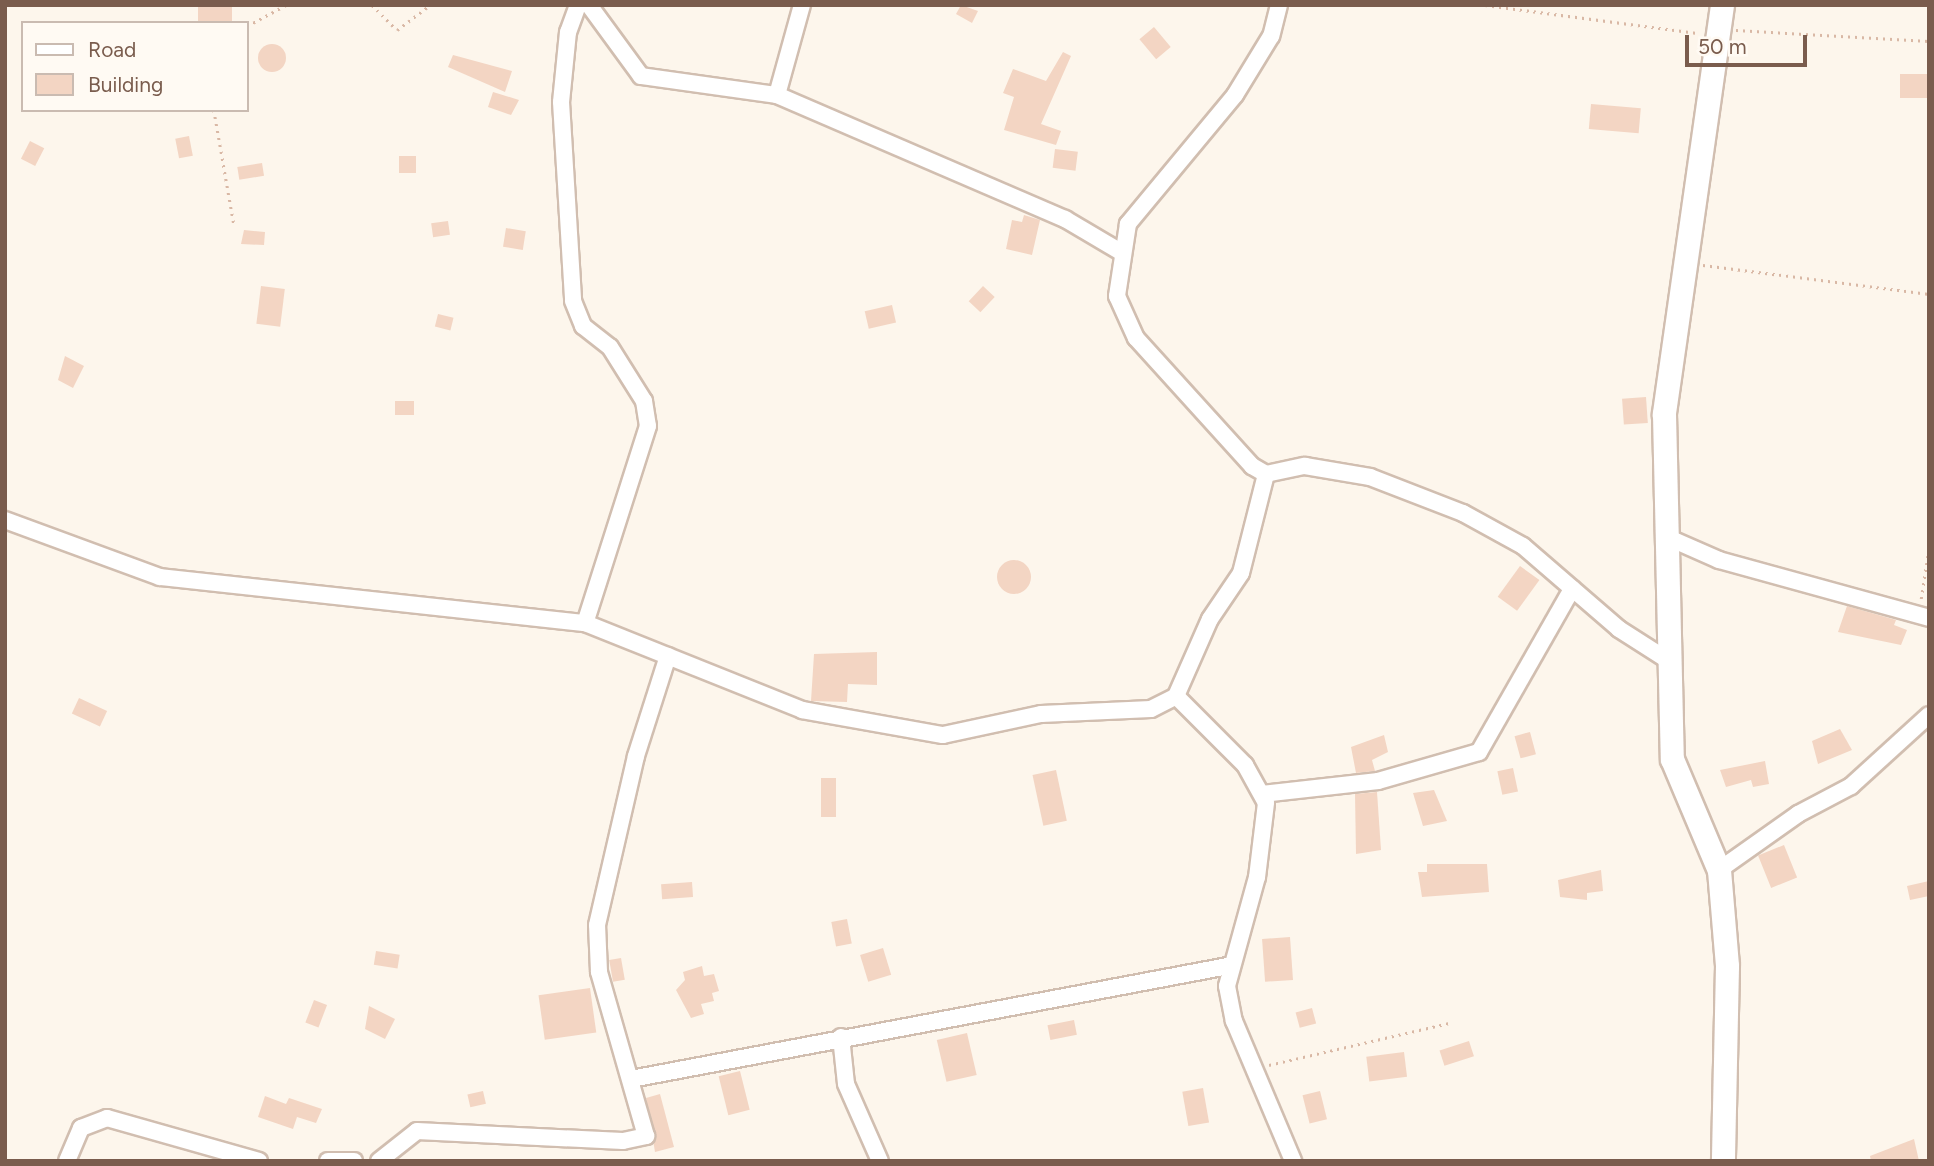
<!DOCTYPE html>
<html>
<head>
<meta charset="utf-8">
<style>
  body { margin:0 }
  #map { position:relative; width:1934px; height:1166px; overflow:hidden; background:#fdf6ec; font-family:Figtree,sans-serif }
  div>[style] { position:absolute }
  .building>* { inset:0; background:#f3d5c3; transform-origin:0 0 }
  .round { border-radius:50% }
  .path>* { height:2.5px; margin-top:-1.25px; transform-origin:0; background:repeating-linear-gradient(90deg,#d9b8a5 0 2px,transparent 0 7px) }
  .roads { filter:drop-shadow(2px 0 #d1beb0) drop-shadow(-2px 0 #d1beb0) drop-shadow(0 2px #d1beb0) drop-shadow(0 -2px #d1beb0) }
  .street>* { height:16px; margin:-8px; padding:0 8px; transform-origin:8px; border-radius:8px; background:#fff }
  .secondary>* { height:23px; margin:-11.5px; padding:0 11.5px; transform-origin:11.5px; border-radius:11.5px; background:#fff }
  span { translate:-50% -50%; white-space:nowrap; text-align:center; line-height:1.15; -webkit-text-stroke:7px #fffaf3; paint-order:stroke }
  .frame { position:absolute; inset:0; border:7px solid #7a5c4d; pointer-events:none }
  .legend { position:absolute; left:21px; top:21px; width:228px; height:91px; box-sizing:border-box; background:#fffaf3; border:2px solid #cabbb1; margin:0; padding:9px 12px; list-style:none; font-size:21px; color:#7a5c4d }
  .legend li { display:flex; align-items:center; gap:14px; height:35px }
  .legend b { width:35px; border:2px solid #cabbb1 }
  .scale { position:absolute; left:1685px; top:35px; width:122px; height:32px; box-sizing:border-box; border:4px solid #7a5c4d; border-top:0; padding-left:9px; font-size:21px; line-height:24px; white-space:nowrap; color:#7a5c4d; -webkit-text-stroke:5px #fffaf3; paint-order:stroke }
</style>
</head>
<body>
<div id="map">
  <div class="building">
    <i style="left:198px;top:5px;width:34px;height:18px"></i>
    <i style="clip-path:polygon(961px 5px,978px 11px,972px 23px,956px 14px)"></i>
    <i style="left:1154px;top:27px;width:26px;height:19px;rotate:50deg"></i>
    <i class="round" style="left:258px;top:44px;width:28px;height:28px"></i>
    <i style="clip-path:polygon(1063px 52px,1071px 56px,1041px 124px,1061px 131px,1056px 145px,1004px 130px,1014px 97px,1003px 93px,1013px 69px,1046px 81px)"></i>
    <i style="clip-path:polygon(453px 55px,512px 71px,505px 92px,448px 67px)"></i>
    <i style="left:1929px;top:74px;width:24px;height:29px;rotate:90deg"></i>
    <i style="clip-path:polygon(493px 92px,519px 100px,511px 115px,488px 107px)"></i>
    <i style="left:1591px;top:104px;width:50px;height:25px;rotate:5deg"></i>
    <i style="left:189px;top:136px;width:20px;height:14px;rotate:79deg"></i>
    <i style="left:30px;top:141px;width:16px;height:20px;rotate:27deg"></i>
    <i style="left:1055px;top:149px;width:23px;height:19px;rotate:7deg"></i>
    <i style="left:399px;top:156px;width:17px;height:17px"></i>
    <i style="left:262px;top:163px;width:13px;height:25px;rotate:81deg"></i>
    <i style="clip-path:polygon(1024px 215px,1040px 220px,1032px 255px,1006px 249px,1012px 220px,1022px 222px)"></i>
    <i style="left:448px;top:221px;width:14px;height:17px;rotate:82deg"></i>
    <i style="left:506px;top:228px;width:20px;height:19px;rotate:9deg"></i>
    <i style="clip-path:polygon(244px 230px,265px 232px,264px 245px,241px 244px)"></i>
    <i style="left:261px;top:286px;width:24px;height:38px;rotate:7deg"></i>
    <i style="left:983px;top:286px;width:16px;height:21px;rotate:43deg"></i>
    <i style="left:892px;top:305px;width:18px;height:28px;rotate:77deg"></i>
    <i style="left:438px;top:314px;width:16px;height:13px;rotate:14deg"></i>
    <i style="clip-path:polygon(65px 356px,84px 366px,73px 388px,58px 380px)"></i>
    <i style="left:1646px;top:397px;width:26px;height:24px;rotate:86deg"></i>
    <i style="left:414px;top:401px;width:14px;height:19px;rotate:90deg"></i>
    <i class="round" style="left:997px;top:560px;width:34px;height:34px"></i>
    <i style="left:1520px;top:566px;width:24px;height:38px;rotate:36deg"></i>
    <i style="clip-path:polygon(1847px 606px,1896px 620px,1894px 625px,1907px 630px,1901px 645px,1838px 632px)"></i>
    <i style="clip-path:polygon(877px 652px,877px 685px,848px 684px,847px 702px,811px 701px,814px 654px)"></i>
    <i style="left:79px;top:698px;width:31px;height:17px;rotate:25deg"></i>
    <i style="clip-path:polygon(1840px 729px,1852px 750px,1818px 764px,1812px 741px)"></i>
    <i style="left:1530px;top:732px;width:23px;height:16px;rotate:75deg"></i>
    <i style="clip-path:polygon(1384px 735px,1388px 752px,1372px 760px,1375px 771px,1356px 773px,1351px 747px)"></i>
    <i style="clip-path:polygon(1765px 761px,1769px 784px,1753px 787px,1751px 780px,1726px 787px,1720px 770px)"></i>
    <i style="left:1513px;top:768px;width:24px;height:16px;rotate:78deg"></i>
    <i style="left:1056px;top:770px;width:52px;height:24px;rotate:78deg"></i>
    <i style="left:821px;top:778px;width:15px;height:39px"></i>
    <i style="clip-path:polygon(1434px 790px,1447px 821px,1423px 826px,1413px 793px)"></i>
    <i style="clip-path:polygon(1377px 792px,1381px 850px,1356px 854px,1355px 794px)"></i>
    <i style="left:1784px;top:845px;width:35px;height:28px;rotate:68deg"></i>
    <i style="clip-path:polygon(1427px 864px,1487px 864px,1489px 892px,1422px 897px,1418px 872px,1427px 872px)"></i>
    <i style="clip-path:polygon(1601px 870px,1603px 891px,1587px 893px,1587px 900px,1560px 897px,1558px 880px)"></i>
    <i style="clip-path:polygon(1929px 881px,1929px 896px,1910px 900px,1907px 886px)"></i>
    <i style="left:692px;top:882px;width:15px;height:31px;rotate:86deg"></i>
    <i style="left:847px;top:919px;width:25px;height:16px;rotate:79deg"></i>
    <i style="left:1290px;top:937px;width:43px;height:28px;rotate:86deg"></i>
    <i style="left:883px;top:948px;width:28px;height:24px;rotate:73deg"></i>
    <i style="left:376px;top:951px;width:24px;height:14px;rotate:9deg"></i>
    <i style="left:621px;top:958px;width:22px;height:12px;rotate:80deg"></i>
    <i style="clip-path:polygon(702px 966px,704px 976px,714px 974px,719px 991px,712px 993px,714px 1001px,701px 1004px,704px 1014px,691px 1018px,676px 990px,685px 980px,683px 972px)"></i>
    <i style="left:590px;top:988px;width:45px;height:52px;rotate:82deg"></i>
    <i style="left:314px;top:1000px;width:14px;height:24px;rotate:21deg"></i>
    <i style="clip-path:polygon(369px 1006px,395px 1019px,385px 1039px,365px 1029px)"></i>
    <i style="left:1312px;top:1008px;width:16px;height:17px;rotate:75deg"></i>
    <i style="left:1074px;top:1020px;width:15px;height:27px;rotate:79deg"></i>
    <i style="left:967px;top:1033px;width:43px;height:31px;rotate:77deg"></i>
    <i style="left:1469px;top:1041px;width:16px;height:31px;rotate:72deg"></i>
    <i style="left:1404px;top:1052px;width:25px;height:38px;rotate:83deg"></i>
    <i style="left:740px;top:1071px;width:40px;height:22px;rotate:76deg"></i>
    <i style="left:1203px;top:1088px;width:35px;height:21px;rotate:80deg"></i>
    <i style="left:483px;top:1091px;width:13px;height:16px;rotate:77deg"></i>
    <i style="left:1320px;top:1091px;width:29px;height:18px;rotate:76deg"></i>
    <i style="clip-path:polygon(660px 1094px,674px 1147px,655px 1152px,646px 1098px)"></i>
    <i style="clip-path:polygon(265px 1096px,286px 1104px,289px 1098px,322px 1109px,316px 1123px,297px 1117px,293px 1129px,258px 1117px)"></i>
    <i style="clip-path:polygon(1914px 1139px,1919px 1161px,1871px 1161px,1870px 1156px)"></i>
  </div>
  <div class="path">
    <i style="left:372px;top:5px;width:35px;rotate:45deg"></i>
    <i style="left:397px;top:30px;width:41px;rotate:-37.1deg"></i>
    <i style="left:1485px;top:5px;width:216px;rotate:7.5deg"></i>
    <i style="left:247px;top:26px;width:44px;rotate:-28.3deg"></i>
    <i style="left:1736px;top:30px;width:193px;rotate:3.3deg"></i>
    <i style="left:214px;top:110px;width:117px;rotate:80.1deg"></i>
    <i style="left:1703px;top:265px;width:228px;rotate:7.3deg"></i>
    <i style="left:1921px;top:599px;width:53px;rotate:-81.3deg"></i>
    <i style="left:1269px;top:1065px;width:185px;rotate:-13.1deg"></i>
  </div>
  <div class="roads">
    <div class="street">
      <i style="left:578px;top:5px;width:29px;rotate:110deg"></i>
      <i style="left:568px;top:32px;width:70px;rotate:95.7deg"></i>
      <i style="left:561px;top:102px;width:199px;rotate:86.5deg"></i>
      <i style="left:573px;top:301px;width:27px;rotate:68deg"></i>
      <i style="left:583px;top:326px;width:34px;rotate:38deg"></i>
      <i style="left:610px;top:347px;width:64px;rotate:57.8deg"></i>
      <i style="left:644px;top:401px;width:25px;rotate:81deg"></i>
      <i style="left:648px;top:426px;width:207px;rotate:107.7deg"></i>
      <i style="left:589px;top:5px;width:88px;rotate:53.8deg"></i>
      <i style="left:641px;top:76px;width:137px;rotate:8deg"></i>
      <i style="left:777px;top:95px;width:314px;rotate:23.3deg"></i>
      <i style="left:1065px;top:219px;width:65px;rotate:30.5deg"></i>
      <i style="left:1279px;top:5px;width:32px;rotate:104deg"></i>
      <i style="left:1271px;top:36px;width:69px;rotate:121.4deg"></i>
      <i style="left:1235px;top:95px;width:168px;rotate:129.7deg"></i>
      <i style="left:1128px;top:224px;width:73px;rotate:98.7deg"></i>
      <i style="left:1117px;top:296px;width:46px;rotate:65.7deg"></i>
      <i style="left:1136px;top:338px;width:173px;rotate:47.8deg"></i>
      <i style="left:1252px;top:466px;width:16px;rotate:30deg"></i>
      <i style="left:1266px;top:474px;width:40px;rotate:-12deg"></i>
      <i style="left:1305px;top:466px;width:66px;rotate:9.6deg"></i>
      <i style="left:1370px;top:477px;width:100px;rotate:21.2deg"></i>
      <i style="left:1463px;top:513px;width:68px;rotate:28.8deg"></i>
      <i style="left:1523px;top:546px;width:127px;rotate:40.8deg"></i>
      <i style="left:1619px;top:629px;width:59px;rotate:32.6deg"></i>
      <i style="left:777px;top:95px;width:93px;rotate:-74.5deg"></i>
      <i style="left:5px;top:520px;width:165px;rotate:20.2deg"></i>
      <i style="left:160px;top:577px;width:427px;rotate:6.2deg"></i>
      <i style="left:585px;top:623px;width:234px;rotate:21.8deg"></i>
      <i style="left:802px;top:710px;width:143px;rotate:10.1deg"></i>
      <i style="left:943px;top:735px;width:100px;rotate:-12.1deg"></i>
      <i style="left:1041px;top:714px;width:110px;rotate:-2.6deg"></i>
      <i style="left:1151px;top:709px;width:28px;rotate:-27deg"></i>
      <i style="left:1176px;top:696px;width:84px;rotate:-66.2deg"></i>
      <i style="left:1210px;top:619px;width:55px;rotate:-56deg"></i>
      <i style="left:1241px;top:573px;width:102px;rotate:-75.8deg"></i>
      <i style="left:1669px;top:538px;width:55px;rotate:23.7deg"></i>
      <i style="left:1719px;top:560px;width:218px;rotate:15.4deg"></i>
      <i style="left:1176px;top:696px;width:98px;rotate:45deg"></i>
      <i style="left:1245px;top:765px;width:43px;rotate:61.1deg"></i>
      <i style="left:1266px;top:803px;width:75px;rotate:96.9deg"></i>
      <i style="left:1257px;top:877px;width:113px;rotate:105.4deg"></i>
      <i style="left:1227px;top:986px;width:36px;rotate:79deg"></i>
      <i style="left:1234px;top:1021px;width:152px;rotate:67.1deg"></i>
      <i style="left:1262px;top:794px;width:117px;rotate:-6.4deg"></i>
      <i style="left:1378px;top:781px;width:105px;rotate:-16deg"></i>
      <i style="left:1479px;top:752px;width:188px;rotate:-60.3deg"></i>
      <i style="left:1719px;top:870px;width:97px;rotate:-35.3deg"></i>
      <i style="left:1798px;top:814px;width:60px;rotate:-27.8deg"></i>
      <i style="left:1851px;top:786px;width:105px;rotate:-42.3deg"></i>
      <i style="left:841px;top:1037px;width:47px;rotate:83.9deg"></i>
      <i style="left:846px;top:1084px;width:84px;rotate:66.2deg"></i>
      <i style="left:631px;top:1079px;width:608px;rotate:-10.72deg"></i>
      <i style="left:67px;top:1161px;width:36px;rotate:-67deg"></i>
      <i style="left:81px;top:1128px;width:28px;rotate:-21deg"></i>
      <i style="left:107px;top:1118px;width:158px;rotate:15.8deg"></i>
      <i style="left:328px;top:1161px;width:26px"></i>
      <i style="left:379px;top:1161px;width:48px;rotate:-38.3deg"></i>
      <i style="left:417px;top:1131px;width:206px;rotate:2.8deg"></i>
      <i style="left:623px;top:1141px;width:24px;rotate:-12deg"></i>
      <i style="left:646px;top:1136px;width:171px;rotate:-106deg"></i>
      <i style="left:599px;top:972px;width:47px;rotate:-92.4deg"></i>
      <i style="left:597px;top:925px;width:173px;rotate:-77deg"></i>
      <i style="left:636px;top:756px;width:105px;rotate:-72.3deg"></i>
    </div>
    <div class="secondary">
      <i style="left:1722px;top:5px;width:413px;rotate:98.1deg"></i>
      <i style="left:1664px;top:414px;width:345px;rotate:88.7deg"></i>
      <i style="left:1672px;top:759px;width:121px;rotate:67.1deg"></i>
      <i style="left:1719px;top:870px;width:96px;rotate:85.2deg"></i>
      <i style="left:1727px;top:966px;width:195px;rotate:91.2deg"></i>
    </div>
  </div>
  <div class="frame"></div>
  <ul class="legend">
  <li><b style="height:9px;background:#fff"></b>Road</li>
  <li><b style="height:19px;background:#f3d5c3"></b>Building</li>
  </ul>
  <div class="scale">50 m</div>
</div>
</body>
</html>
